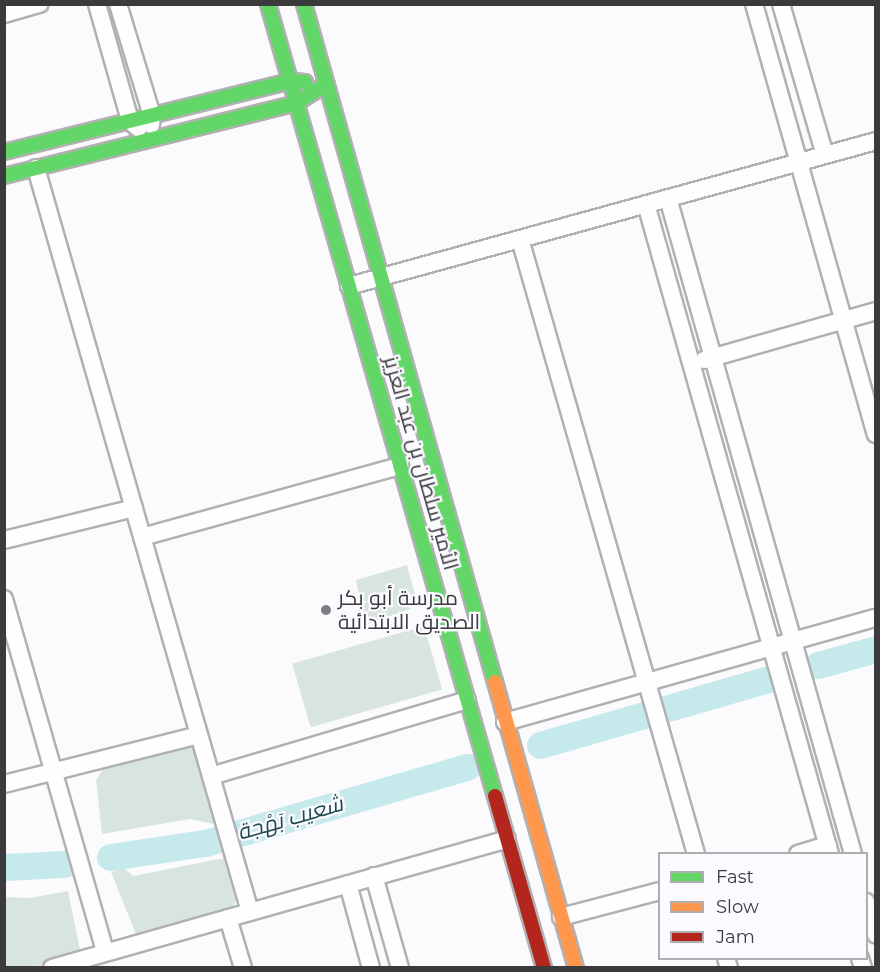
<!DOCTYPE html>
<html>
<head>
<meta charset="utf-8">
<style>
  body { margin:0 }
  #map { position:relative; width:880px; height:972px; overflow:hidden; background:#fbfbfe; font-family:Montserrat,Cairo,sans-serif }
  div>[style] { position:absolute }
  .green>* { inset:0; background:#d8e5df; transform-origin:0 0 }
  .river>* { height:27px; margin:-13.5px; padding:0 13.5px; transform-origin:13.5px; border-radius:13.5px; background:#c6eaeb }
  .roads { filter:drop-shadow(2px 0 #b1b1b4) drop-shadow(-2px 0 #b1b1b4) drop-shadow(0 2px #b1b1b4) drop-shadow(0 -2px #b1b1b4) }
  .street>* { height:16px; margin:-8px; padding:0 8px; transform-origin:8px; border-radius:8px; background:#fefeff }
  .fast>* { height:14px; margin:-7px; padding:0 7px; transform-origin:7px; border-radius:7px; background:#63d668 }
  .slow>* { height:14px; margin:-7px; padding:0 7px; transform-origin:7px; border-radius:7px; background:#ff974d }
  .jam>* { height:14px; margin:-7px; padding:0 7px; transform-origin:7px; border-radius:7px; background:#b3261e }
  .dots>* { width:16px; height:16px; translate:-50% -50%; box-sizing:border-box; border:3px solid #fafaff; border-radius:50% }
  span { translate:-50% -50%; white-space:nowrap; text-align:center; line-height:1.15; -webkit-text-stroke:4.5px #fafaff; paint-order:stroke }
  .street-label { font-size:21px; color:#3b3b3d }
  .poi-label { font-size:21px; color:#3b3b3d }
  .left { translate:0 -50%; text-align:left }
  .water-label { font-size:22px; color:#1c4a4b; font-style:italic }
  .frame { position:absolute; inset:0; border:6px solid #3b3b3d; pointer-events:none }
  .legend { position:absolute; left:658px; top:852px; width:210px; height:108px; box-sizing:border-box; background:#fafaff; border:2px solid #aeaeb1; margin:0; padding:8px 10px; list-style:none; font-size:18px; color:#3b3b3d }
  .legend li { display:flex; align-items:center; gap:12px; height:30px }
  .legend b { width:30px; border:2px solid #aeaeb1 }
</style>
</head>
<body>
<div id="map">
  <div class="green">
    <i style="clip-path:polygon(407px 565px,418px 606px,365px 625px,356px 580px)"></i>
    <i style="left:424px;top:626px;width:66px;height:137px;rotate:74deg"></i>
    <i style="clip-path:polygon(187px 745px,195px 747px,214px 824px,190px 819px,102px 834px,96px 780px,104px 768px)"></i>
    <i style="clip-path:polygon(224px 858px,236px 900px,232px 911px,138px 939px,111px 872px,124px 868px,133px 876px)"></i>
    <i style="clip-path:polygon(68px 891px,80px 950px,52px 965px,5px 967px,4px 897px,29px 898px)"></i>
  </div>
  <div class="river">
    <i style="left:818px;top:665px;width:60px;rotate:-15.4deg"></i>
    <i style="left:540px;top:745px;width:237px;rotate:-16.1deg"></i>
    <i style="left:110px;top:857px;width:96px;rotate:-8.4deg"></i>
    <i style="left:205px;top:843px;width:273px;rotate:-16.2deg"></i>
    <i style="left:4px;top:867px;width:60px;rotate:-2.9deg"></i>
  </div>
  <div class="roads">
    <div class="street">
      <i style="left:97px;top:4px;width:122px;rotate:74.2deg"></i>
      <i style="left:130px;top:121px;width:11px;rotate:41deg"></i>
      <i style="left:118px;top:4px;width:117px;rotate:73.1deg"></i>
      <i style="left:152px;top:116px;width:9px;rotate:96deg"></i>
      <i style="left:754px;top:4px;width:447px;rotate:74.2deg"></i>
      <i style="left:781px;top:4px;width:157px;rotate:73.8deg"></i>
      <i style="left:4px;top:14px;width:37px;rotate:-16deg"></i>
      <i style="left:36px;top:168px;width:774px;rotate:73.95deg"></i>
      <i style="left:668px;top:198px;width:682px;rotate:74.25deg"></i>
      <i style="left:646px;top:204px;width:676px;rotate:74.19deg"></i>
      <i style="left:520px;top:239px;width:640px;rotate:74.03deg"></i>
      <i style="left:349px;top:286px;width:547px;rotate:-15.38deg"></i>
      <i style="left:704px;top:360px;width:179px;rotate:-15.9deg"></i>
      <i style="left:142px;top:537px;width:268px;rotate:-15.4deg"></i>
      <i style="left:4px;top:540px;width:134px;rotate:-13.8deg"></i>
      <i style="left:4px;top:599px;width:367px;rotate:74deg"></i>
      <i style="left:505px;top:722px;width:385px;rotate:-15.7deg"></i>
      <i style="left:211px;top:776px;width:267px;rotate:-16.5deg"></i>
      <i style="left:4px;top:784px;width:201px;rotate:-14.1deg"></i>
      <i style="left:798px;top:854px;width:31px;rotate:-17deg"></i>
      <i style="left:374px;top:876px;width:96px;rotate:74.2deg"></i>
      <i style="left:348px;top:884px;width:87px;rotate:74.7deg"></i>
      <i style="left:866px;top:902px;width:34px;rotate:73deg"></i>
      <i style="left:561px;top:917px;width:102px;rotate:-14.7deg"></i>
      <i style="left:228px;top:918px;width:52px;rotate:73.3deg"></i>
      <i style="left:726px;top:958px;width:10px;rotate:73deg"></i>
      <i style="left:860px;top:958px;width:10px;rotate:73deg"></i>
      <i style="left:52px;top:968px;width:473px;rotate:-15.8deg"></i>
    </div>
    <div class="fast">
      <i style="left:268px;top:4px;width:824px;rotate:74.01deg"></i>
      <i style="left:304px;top:4px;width:704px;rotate:74.27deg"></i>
      <i style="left:4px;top:152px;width:295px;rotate:-13.9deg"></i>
      <i style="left:290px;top:81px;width:15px;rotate:4deg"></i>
      <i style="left:4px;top:176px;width:301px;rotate:-14deg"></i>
      <i style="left:296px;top:103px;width:36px;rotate:-32deg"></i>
    </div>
    <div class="slow">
      <i style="left:495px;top:682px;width:297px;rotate:74.2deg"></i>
    </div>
    <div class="jam">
      <i style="left:495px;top:796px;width:179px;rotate:74.1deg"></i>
    </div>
  </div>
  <div class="dots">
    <i style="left:326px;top:610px;background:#7e7e81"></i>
  </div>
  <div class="street-label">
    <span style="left:421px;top:463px;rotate:74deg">الأمير سلطان بن عبد العزيز</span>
  </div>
  <div class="poi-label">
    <span class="left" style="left:338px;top:610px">مدرسة أبو بكر<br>الصديق الابتدائية</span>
  </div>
  <div class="water-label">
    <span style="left:290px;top:818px;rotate:-16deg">شعيب بَهْجة</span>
  </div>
  <div class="frame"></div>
  <ul class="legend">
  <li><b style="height:8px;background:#63d668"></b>Fast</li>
  <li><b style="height:8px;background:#ff974d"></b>Slow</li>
  <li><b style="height:8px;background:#b3261e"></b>Jam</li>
  </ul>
</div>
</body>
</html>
